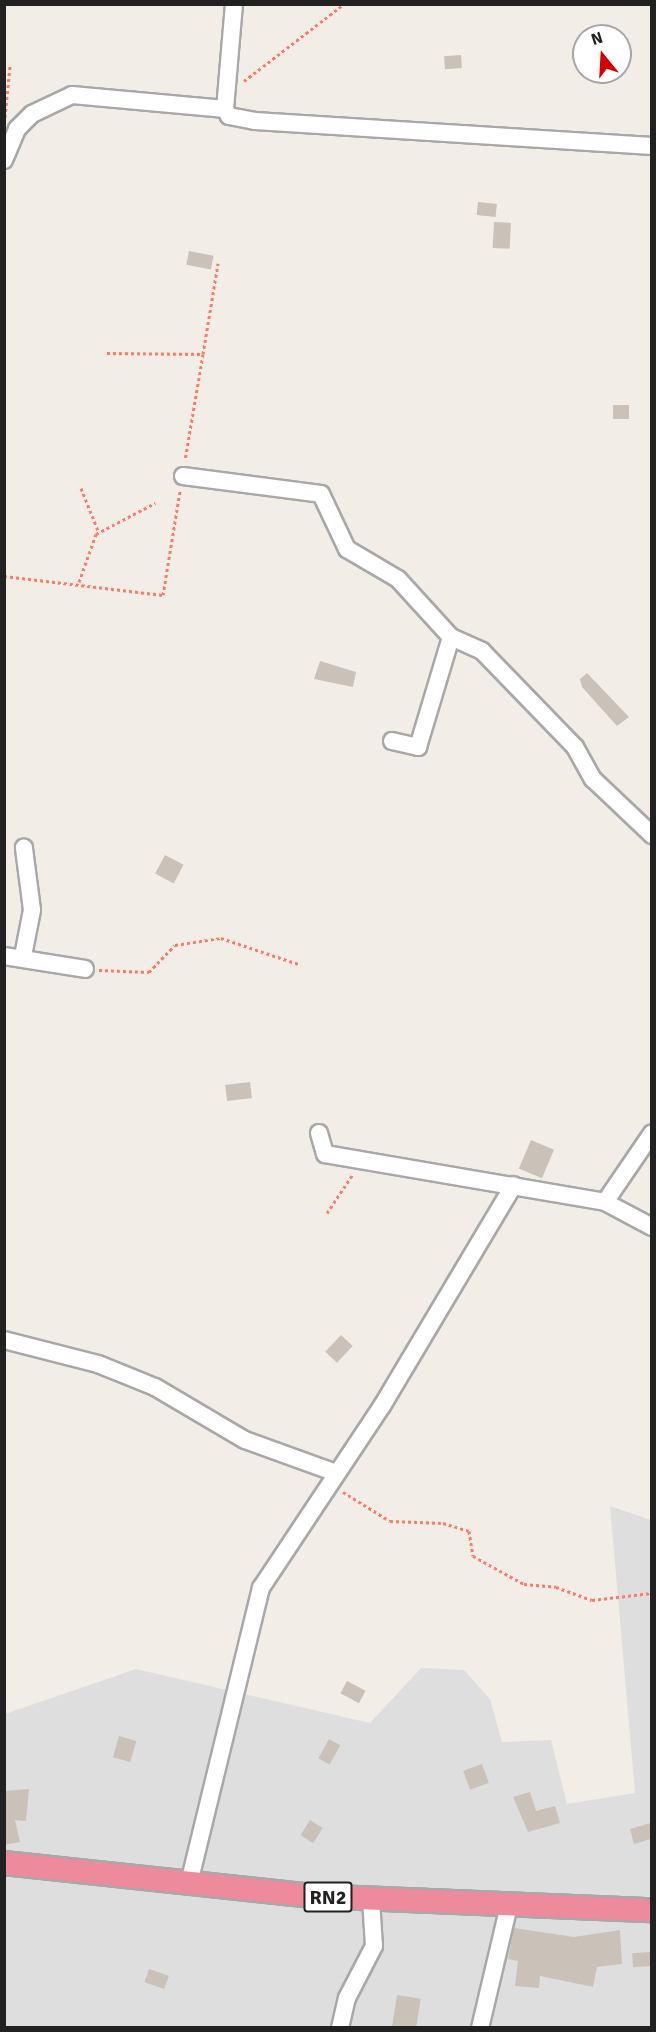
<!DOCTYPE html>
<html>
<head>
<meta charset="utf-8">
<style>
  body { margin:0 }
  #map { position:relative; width:656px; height:2032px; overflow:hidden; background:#f2eee7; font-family:Signika,sans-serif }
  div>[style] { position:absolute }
  .residential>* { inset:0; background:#dfdede }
  .building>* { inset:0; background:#cac1b9; transform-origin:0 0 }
  .path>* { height:3px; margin-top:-1.5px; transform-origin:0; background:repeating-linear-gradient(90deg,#ff7a6a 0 3px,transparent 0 6px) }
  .roads { filter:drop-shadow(2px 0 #a8a8a8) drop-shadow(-2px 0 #a8a8a8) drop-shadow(0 2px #a8a8a8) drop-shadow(0 -2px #a8a8a8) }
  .minor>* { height:16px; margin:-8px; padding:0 8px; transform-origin:8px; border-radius:8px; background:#fff }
  .highway>* { height:22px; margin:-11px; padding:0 11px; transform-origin:11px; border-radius:11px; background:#ed8a9c }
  span { translate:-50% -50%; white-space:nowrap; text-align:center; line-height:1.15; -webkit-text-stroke:5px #fff; paint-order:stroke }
  .shield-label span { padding:2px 4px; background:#fff; border:2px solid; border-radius:4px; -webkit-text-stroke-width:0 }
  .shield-label { font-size:20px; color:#212121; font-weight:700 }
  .frame { position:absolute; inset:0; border:6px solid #212121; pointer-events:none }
  .north { position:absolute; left:572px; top:24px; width:60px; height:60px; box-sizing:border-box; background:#fff; border:2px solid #a6a6a6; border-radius:50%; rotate:342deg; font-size:16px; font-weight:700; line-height:24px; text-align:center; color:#212121 }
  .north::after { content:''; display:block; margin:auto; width:21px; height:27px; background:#d10100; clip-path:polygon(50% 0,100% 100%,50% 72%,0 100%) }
</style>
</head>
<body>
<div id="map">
  <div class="residential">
    <i style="clip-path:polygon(610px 1506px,651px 1520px,651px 2027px,5px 2028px,5px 1714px,136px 1669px,370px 1723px,421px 1668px,464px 1670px,490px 1699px,502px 1742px,551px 1740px,567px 1804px,635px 1793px)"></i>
  </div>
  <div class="building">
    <i style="left:461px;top:55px;width:13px;height:17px;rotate:86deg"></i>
    <i style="left:478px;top:202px;width:19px;height:13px;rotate:6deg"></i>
    <i style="left:494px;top:222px;width:17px;height:26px;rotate:3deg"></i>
    <i style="left:189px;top:251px;width:25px;height:14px;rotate:11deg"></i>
    <i style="left:613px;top:405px;width:16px;height:14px"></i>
    <i style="clip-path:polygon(320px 661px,356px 672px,353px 687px,314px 679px)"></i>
    <i style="clip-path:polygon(587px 673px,629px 717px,617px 726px,582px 687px,580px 679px)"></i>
    <i style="left:165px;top:855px;width:21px;height:21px;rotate:28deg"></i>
    <i style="left:250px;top:1082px;width:16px;height:25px;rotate:83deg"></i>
    <i style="left:531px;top:1140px;width:25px;height:31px;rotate:23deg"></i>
    <i style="left:341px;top:1335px;width:16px;height:23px;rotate:43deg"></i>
    <i style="left:347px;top:1681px;width:21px;height:14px;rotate:28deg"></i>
    <i style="left:119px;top:1736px;width:18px;height:22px;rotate:16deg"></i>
    <i style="left:329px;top:1739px;width:13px;height:22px;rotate:29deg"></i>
    <i style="left:482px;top:1764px;width:20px;height:20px;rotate:70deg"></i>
    <i style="clip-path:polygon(29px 1789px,26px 1821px,15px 1820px,20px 1842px,4px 1845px,4px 1791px)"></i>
    <i style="clip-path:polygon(530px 1792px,536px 1811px,555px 1806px,560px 1823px,528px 1832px,513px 1797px)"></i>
    <i style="left:310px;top:1820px;width:15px;height:18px;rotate:32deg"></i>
    <i style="clip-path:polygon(651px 1823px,651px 1839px,634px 1844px,630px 1829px)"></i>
    <i style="clip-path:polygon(514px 1928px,574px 1937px,620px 1930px,622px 1964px,597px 1967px,593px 1987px,540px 1976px,539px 1988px,515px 1986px,518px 1961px,508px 1959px)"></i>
    <i style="left:650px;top:1952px;width:14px;height:18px;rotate:86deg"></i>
    <i style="left:149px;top:1969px;width:21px;height:14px;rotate:19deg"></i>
    <i style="left:397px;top:1995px;width:24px;height:33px;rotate:9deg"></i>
  </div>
  <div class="path">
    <i style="left:244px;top:81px;width:126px;rotate:-37.6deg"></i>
    <i style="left:5px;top:117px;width:51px;rotate:-84.4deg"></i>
    <i style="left:107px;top:353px;width:96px;rotate:0.6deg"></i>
    <i style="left:203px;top:354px;width:108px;rotate:99.6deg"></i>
    <i style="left:203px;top:354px;width:92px;rotate:-80.6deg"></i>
    <i style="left:81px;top:488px;width:48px;rotate:68.2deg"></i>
    <i style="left:4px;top:576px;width:160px;rotate:6.8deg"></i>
    <i style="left:163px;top:595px;width:105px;rotate:-80.7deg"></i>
    <i style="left:79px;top:582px;width:51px;rotate:-70.5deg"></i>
    <i style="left:96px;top:534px;width:67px;rotate:-27.7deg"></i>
    <i style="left:99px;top:970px;width:50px;rotate:2.3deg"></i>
    <i style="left:149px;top:972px;width:37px;rotate:-46deg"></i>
    <i style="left:175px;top:945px;width:47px;rotate:-8.7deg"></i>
    <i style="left:221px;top:938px;width:84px;rotate:18.6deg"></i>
    <i style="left:327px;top:1213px;width:47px;rotate:-56.3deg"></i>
    <i style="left:343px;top:1492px;width:55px;rotate:31.7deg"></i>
    <i style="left:390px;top:1521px;width:53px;rotate:2.2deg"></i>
    <i style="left:443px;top:1523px;width:27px;rotate:17deg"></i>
    <i style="left:469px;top:1531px;width:25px;rotate:81deg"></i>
    <i style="left:473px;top:1556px;width:58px;rotate:28.8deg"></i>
    <i style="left:524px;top:1584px;width:32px;rotate:5deg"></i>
    <i style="left:556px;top:1587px;width:38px;rotate:20deg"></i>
    <i style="left:592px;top:1600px;width:60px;rotate:-6.7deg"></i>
  </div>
  <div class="roads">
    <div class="minor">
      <i style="left:225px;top:109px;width:105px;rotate:-85.1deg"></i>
      <i style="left:4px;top:160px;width:34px;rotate:-67deg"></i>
      <i style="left:17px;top:129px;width:21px;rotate:-45deg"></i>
      <i style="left:32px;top:114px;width:44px;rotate:-25.4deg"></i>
      <i style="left:72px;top:95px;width:154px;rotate:5.2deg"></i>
      <i style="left:225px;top:109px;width:8px;rotate:60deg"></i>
      <i style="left:229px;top:116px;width:26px;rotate:11deg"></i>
      <i style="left:255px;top:121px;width:398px;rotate:3.6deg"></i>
      <i style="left:183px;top:476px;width:139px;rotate:7.4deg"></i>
      <i style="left:321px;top:494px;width:61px;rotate:64.7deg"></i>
      <i style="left:347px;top:549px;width:59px;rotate:30.5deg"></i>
      <i style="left:398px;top:579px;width:79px;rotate:47.6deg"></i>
      <i style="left:451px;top:637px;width:34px;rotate:24deg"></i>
      <i style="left:482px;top:651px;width:134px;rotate:45.9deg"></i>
      <i style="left:575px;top:747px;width:37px;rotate:61deg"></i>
      <i style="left:593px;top:779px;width:81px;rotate:43.5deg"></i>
      <i style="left:392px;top:741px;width:27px;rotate:13deg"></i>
      <i style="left:418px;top:747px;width:115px;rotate:-73.3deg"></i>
      <i style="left:4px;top:956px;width:82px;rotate:9.1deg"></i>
      <i style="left:23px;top:956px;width:47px;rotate:-78.9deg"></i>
      <i style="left:32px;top:910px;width:63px;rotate:-97.4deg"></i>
      <i style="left:319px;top:1133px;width:22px;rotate:74deg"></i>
      <i style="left:325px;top:1154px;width:284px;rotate:9.7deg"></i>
      <i style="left:605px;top:1202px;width:83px;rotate:-55.7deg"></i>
      <i style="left:605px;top:1202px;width:53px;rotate:28deg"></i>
      <i style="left:4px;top:1340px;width:97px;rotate:14.3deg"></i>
      <i style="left:98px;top:1364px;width:61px;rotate:22deg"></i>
      <i style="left:155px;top:1387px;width:104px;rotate:30.5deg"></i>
      <i style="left:245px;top:1440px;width:97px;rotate:19.9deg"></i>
      <i style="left:189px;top:1883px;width:304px;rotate:-76.3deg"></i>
      <i style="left:261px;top:1588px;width:219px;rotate:-56.4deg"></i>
      <i style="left:382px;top:1406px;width:257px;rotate:-59.2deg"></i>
      <i style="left:340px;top:2028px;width:31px;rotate:-77deg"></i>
      <i style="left:347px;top:1998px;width:59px;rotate:-62.6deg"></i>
      <i style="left:374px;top:1946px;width:47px;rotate:-93.7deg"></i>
      <i style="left:480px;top:2028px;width:126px;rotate:-76.7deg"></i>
    </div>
    <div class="highway">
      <i style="left:4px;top:1863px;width:309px;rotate:6.1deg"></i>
      <i style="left:311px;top:1896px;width:341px;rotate:2.4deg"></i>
    </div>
  </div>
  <div class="shield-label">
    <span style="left:328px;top:1897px">RN2</span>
  </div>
  <div class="frame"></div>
  <div class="north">N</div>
</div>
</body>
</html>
